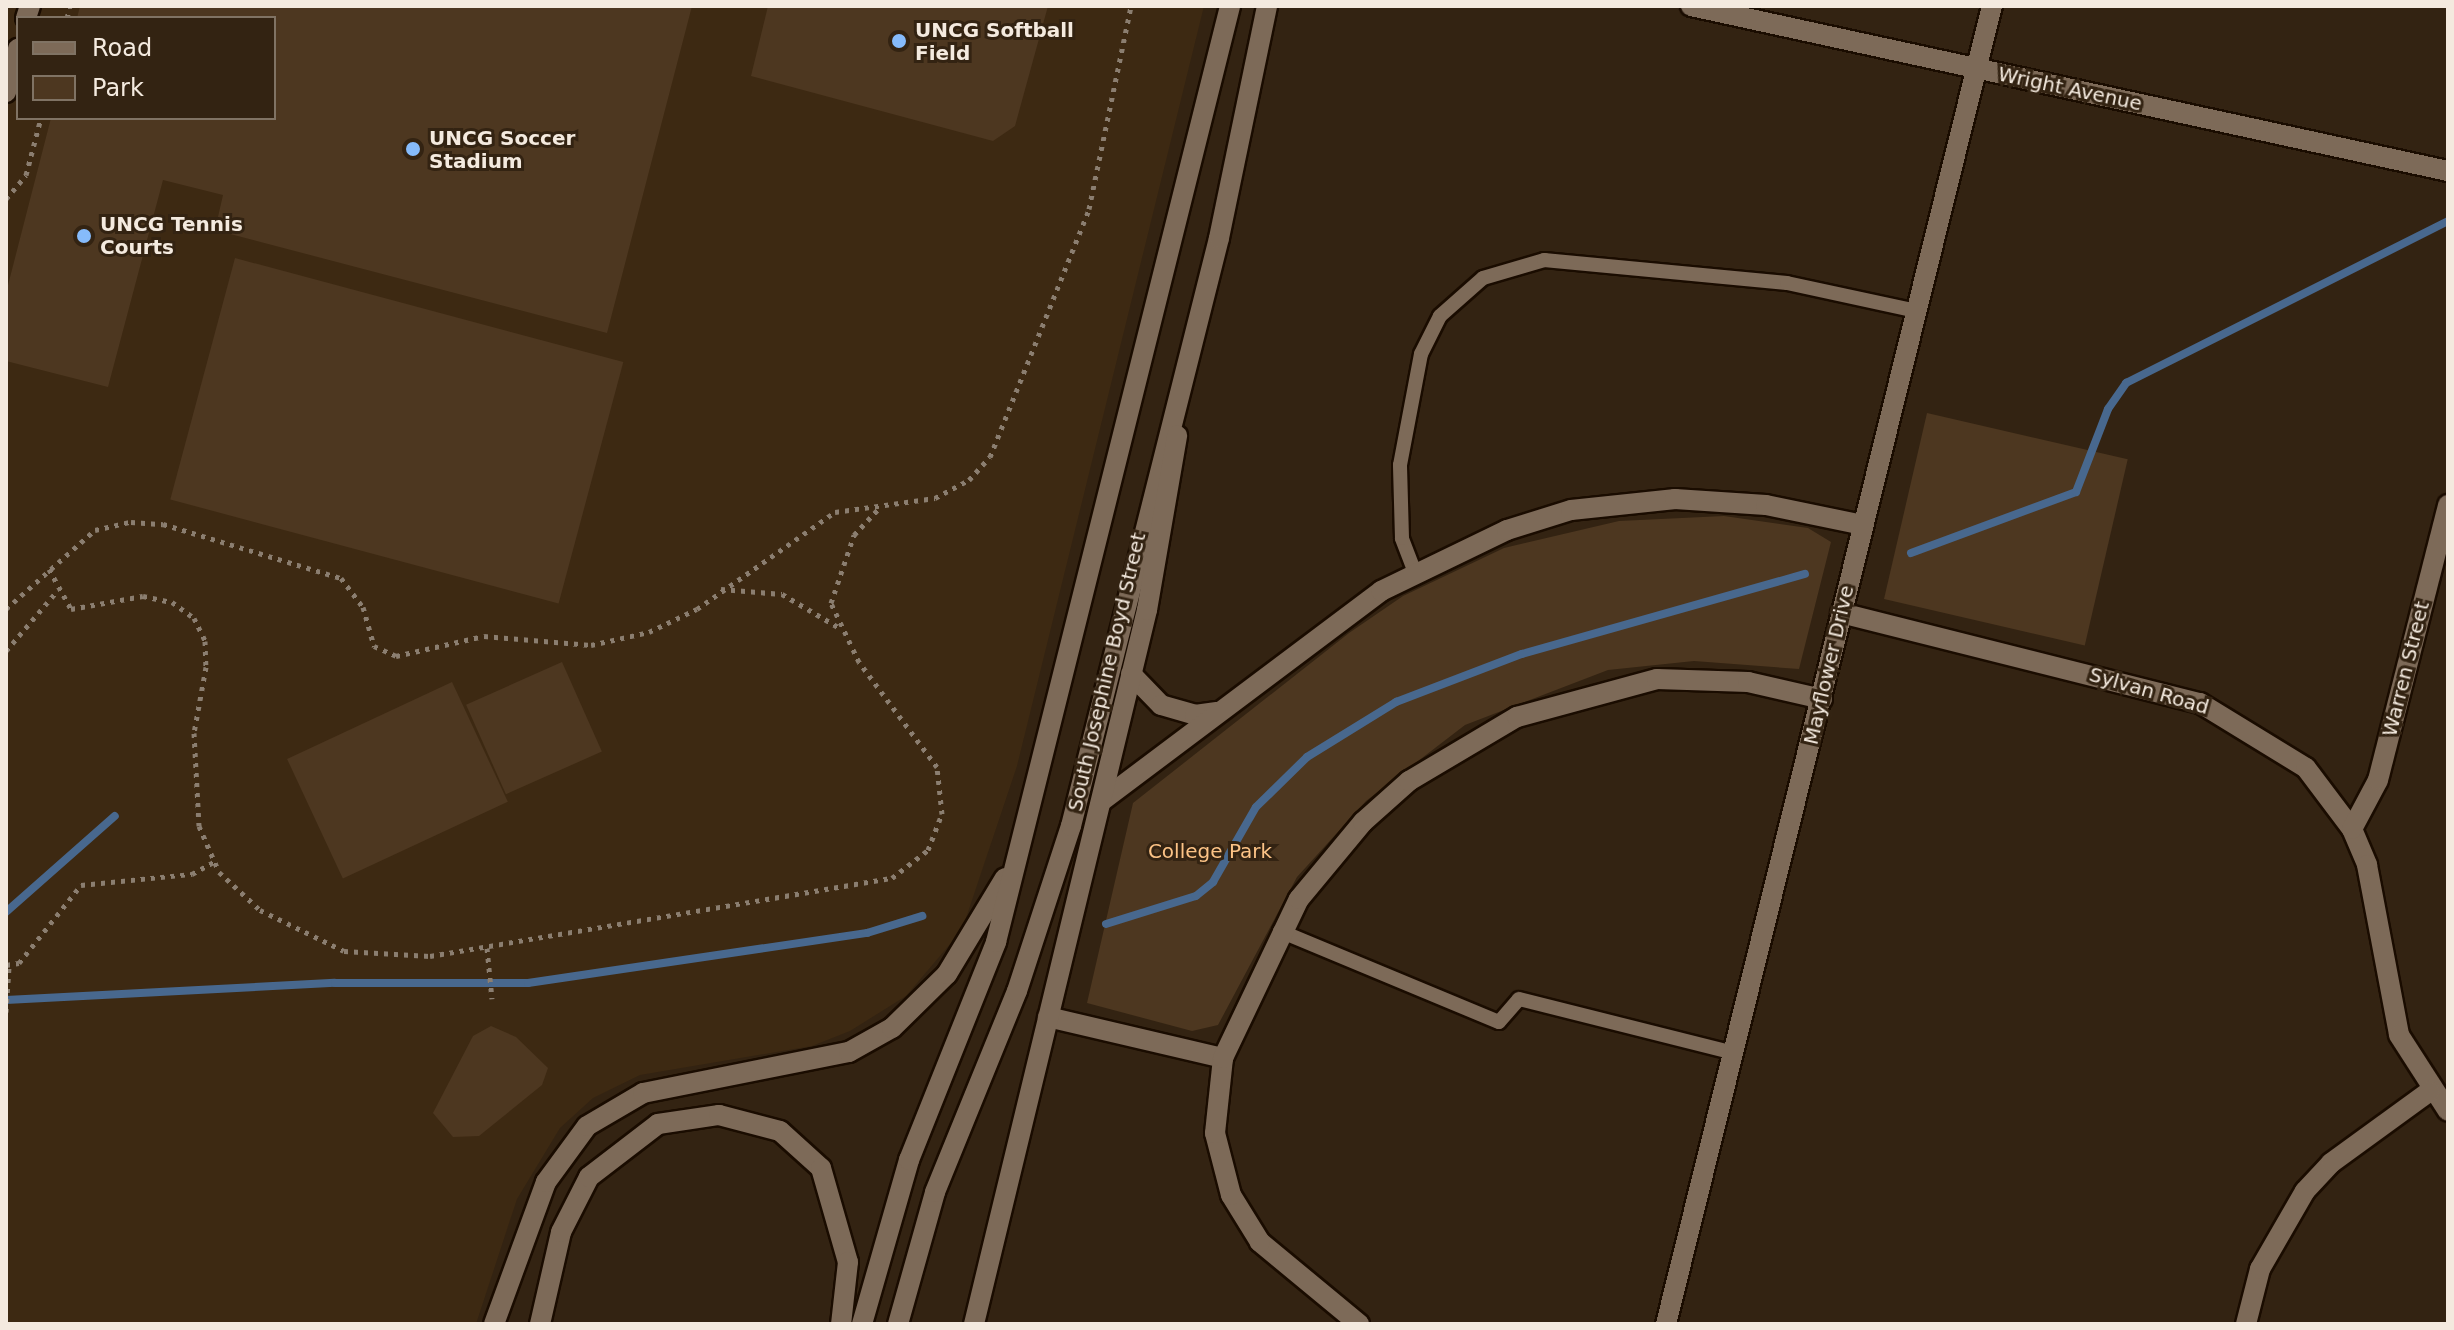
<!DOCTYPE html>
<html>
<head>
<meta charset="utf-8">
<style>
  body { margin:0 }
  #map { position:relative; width:2454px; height:1330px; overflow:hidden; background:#332312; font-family:"DejaVu Sans",sans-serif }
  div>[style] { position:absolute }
  .built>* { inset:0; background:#3d2912 }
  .green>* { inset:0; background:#4d3720; transform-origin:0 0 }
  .stream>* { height:8px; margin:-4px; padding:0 4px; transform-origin:4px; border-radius:4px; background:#48688e }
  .path>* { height:5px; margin-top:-2.5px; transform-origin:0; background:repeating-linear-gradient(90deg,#8b7e70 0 4px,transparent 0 10px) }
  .roads { filter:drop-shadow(2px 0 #1a0c00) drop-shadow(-2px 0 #1a0c00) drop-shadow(0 2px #1a0c00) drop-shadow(0 -2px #1a0c00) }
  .lane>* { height:14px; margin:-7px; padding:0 7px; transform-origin:7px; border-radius:7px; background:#7d6a58 }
  .street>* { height:20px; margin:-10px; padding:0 10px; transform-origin:10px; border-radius:10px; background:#7d6a58 }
  .secondary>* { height:20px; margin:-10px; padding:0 10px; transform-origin:10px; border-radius:10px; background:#7d6a58 }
  .dots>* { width:22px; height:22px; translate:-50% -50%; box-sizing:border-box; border:4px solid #332312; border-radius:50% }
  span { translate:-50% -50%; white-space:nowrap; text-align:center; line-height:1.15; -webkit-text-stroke:6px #332312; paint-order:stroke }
  .poi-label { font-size:20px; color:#f4eadf; font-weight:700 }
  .left { translate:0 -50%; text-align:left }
  .street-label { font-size:20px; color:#f4eadf }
  .park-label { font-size:20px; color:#fcc386 }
  .frame { position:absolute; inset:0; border:8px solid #f4eadf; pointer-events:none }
  .legend { position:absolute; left:16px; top:16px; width:260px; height:104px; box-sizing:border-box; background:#332312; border:2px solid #807364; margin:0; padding:10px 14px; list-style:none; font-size:24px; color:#f4eadf }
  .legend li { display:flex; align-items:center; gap:16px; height:40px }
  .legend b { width:40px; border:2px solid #807364 }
</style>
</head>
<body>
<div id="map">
  <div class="built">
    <i style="clip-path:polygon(evenodd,6px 6px,1204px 6px,1017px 766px,962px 930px,906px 996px,850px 1031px,812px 1046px,640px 1075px,593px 1098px,560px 1128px,517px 1199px,476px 1324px,6px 1324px,6px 6px,18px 18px,274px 18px,274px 118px,18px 118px,18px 18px)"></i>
  </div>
  <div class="green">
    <i style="clip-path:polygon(80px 6px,692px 6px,607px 333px,215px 230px,223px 195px,163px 180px,108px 387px,6px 361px,6px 293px,51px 118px,274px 118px,274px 18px,77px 18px)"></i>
    <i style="clip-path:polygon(768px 6px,1048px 6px,1015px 126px,993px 141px,751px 76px)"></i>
    <i style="left:235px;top:258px;width:402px;height:250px;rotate:15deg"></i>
    <i style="left:1927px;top:413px;width:206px;height:191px;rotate:13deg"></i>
    <i style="clip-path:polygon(1724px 516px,1808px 528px,1831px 542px,1799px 669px,1694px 661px,1608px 670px,1465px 725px,1366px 801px,1297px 877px,1218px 1025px,1192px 1031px,1087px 1003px,1133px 803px,1349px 633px,1403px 596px,1504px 548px,1619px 521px)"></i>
    <i style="left:562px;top:662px;width:98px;height:105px;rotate:66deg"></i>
    <i style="left:452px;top:682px;width:132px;height:182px;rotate:65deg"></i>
    <i style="clip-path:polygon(491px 1026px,516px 1037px,548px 1068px,542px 1085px,479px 1136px,453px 1137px,433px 1113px,473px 1036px)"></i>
  </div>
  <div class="stream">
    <i style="left:1911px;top:553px;width:176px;rotate:-20.3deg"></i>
    <i style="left:2076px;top:492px;width:89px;rotate:-68.9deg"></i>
    <i style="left:2108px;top:409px;width:32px;rotate:-55deg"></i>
    <i style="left:2126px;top:383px;width:360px;rotate:-26.7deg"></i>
    <i style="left:6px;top:912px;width:145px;rotate:-41.4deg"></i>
    <i style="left:1106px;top:924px;width:94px;rotate:-17.3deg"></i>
    <i style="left:1196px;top:896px;width:22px;rotate:-39deg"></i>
    <i style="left:1213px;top:882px;width:86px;rotate:-60.2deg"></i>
    <i style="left:1256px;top:807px;width:71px;rotate:-44.4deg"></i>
    <i style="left:1307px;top:757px;width:105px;rotate:-31.7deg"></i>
    <i style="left:1396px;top:702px;width:135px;rotate:-20.9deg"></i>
    <i style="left:1522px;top:654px;width:294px;rotate:-15.8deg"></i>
    <i style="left:6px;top:1000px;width:329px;rotate:-3deg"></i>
    <i style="left:335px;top:983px;width:193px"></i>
    <i style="left:528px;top:983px;width:343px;rotate:-8.4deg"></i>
    <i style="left:867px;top:933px;width:58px;rotate:-17.2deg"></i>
  </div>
  <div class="path">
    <i style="left:67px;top:18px;width:12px;rotate:-76deg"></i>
    <i style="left:6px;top:199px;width:31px;rotate:-50deg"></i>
    <i style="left:26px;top:175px;width:59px;rotate:-75.3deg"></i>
    <i style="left:49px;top:569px;width:46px;rotate:61.2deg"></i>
    <i style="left:71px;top:609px;width:73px;rotate:-10.2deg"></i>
    <i style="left:143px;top:596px;width:30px;rotate:12deg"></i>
    <i style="left:172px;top:602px;width:27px;rotate:36deg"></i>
    <i style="left:194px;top:618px;width:25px;rotate:64deg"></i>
    <i style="left:205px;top:641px;width:26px;rotate:88deg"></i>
    <i style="left:206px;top:667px;width:67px;rotate:100.3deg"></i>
    <i style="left:194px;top:733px;width:93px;rotate:86.9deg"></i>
    <i style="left:199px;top:826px;width:50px;rotate:66.5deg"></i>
    <i style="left:219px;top:872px;width:56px;rotate:42.8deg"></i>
    <i style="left:260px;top:910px;width:93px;rotate:26deg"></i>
    <i style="left:344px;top:951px;width:86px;rotate:3.3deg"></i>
    <i style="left:430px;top:956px;width:469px;rotate:-9.6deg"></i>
    <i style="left:892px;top:878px;width:46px;rotate:-37.9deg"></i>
    <i style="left:928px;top:850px;width:39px;rotate:-69deg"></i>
    <i style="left:942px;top:814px;width:47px;rotate:-96.1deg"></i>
    <i style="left:937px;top:767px;width:131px;rotate:-126.6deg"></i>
    <i style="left:859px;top:662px;width:65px;rotate:-115.4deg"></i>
    <i style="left:831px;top:603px;width:72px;rotate:-71.3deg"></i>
    <i style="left:854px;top:535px;width:37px;rotate:-47deg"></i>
    <i style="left:721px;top:589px;width:61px;rotate:4.7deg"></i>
    <i style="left:782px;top:594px;width:65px;rotate:30.5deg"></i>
    <i style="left:6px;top:609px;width:119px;rotate:-41.6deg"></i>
    <i style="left:95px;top:530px;width:37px;rotate:-13deg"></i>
    <i style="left:131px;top:522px;width:32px;rotate:4deg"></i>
    <i style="left:163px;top:524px;width:186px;rotate:16.9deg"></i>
    <i style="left:341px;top:578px;width:36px;rotate:53deg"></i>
    <i style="left:363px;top:607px;width:41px;rotate:74.2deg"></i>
    <i style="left:374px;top:646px;width:24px;rotate:24deg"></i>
    <i style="left:396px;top:656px;width:90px;rotate:-12.8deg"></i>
    <i style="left:484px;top:636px;width:107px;rotate:4.8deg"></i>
    <i style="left:591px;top:645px;width:59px;rotate:-12.6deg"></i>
    <i style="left:649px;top:632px;width:53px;rotate:-25.6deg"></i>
    <i style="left:697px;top:609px;width:169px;rotate:-35.1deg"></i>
    <i style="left:835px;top:512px;width:101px;rotate:-8deg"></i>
    <i style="left:935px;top:498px;width:38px;rotate:-28deg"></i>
    <i style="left:969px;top:480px;width:31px;rotate:-48deg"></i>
    <i style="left:990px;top:457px;width:267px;rotate:-68.2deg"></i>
    <i style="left:1089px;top:209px;width:207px;rotate:-78.3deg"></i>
    <i style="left:6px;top:651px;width:80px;rotate:-49.6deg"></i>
    <i style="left:487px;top:948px;width:51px;rotate:84.4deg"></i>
    <i style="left:6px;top:965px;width:13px;rotate:-9deg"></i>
    <i style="left:19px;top:963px;width:100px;rotate:-51.5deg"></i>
    <i style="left:81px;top:885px;width:112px;rotate:-5.7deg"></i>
    <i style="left:192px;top:874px;width:25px;rotate:-29deg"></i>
    <i style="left:6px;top:1012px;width:45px;rotate:-86.2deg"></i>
  </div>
  <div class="roads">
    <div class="lane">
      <i style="left:1414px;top:570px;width:34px;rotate:-111deg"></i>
      <i style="left:1402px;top:538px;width:73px;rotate:-91.6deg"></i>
      <i style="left:1400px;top:465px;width:113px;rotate:-79.3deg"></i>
      <i style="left:1421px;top:354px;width:42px;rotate:-63.4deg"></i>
      <i style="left:1440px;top:316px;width:57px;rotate:-41.5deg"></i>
      <i style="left:1483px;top:278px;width:64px;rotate:-16.4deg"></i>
      <i style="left:1544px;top:260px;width:244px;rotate:5.4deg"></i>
      <i style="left:1787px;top:283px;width:132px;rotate:12.2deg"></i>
      <i style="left:1280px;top:931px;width:237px;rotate:22.6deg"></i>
      <i style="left:1499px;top:1022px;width:30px;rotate:-49deg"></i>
      <i style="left:1519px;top:999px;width:222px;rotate:14.1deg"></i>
    </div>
    <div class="street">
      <i style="left:1691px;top:6px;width:775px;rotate:12.3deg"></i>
      <i style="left:26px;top:18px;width:13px;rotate:-72deg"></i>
      <i style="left:6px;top:92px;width:45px;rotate:-74.4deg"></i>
      <i style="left:1841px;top:613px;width:370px;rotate:14.1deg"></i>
      <i style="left:2200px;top:703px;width:124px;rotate:31.5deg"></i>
      <i style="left:2306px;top:768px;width:76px;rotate:53deg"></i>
      <i style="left:2352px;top:829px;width:39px;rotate:67deg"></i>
      <i style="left:2367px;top:865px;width:173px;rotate:79.3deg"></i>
      <i style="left:2399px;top:1035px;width:90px;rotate:57.2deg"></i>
      <i style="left:1131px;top:674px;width:43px;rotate:45.9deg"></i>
      <i style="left:1161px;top:705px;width:35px;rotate:16deg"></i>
      <i style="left:1195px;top:715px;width:22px;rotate:-8deg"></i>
      <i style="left:1103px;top:800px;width:348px;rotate:-36.9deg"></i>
      <i style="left:1381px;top:591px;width:140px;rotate:-25.8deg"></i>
      <i style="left:1507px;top:530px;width:67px;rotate:-17.4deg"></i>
      <i style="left:1571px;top:510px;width:105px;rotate:-6deg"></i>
      <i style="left:1675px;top:499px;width:91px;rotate:3.8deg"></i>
      <i style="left:1766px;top:505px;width:99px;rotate:11.7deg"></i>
      <i style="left:2352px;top:829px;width:55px;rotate:-62deg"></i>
      <i style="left:2378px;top:780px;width:284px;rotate:-75.7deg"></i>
      <i style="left:1048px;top:1017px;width:180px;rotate:13.2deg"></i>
      <i style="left:1359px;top:1324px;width:129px;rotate:-140.4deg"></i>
      <i style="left:1260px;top:1242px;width:55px;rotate:-121.7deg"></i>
      <i style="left:1231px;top:1195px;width:64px;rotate:-104.5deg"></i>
      <i style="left:1215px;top:1133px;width:75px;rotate:-83.9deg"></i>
      <i style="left:1223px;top:1058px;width:176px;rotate:-64.5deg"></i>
      <i style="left:1299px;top:899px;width:100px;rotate:-50.3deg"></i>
      <i style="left:1363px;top:822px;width:62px;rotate:-41.7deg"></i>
      <i style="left:1409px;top:781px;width:126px;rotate:-30.7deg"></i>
      <i style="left:1517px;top:717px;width:145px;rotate:-15.2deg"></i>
      <i style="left:1657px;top:679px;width:91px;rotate:1.9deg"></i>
      <i style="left:1748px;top:682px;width:76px;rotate:12.9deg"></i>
      <i style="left:1666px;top:1324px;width:1358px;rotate:-76.11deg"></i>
      <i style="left:2246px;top:1324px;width:57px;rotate:-75.7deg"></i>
      <i style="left:2260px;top:1269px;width:90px;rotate:-60deg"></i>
      <i style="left:2305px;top:1191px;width:38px;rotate:-47deg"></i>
      <i style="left:2331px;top:1163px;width:122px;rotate:-36deg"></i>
    </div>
    <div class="secondary">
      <i style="left:494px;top:1324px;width:151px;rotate:-69.9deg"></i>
      <i style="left:546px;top:1182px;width:69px;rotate:-53.8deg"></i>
      <i style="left:587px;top:1126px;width:65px;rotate:-30.5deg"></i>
      <i style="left:643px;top:1093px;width:210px;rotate:-11.3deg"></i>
      <i style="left:849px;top:1052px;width:49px;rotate:-29.2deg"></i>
      <i style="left:892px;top:1028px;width:77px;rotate:-44.5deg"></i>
      <i style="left:947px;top:974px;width:112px;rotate:-58.9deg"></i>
      <i style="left:540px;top:1324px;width:94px;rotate:-77.1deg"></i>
      <i style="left:561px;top:1232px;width:62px;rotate:-63deg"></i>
      <i style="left:589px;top:1177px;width:87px;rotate:-37.5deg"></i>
      <i style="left:658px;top:1124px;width:62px;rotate:-8.4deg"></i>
      <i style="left:719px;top:1115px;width:63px;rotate:14.7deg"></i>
      <i style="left:780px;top:1131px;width:55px;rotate:42.1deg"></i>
      <i style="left:821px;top:1168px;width:98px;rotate:74deg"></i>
      <i style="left:848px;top:1262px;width:62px;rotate:96.4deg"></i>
      <i style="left:862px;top:1324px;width:171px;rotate:-74deg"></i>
      <i style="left:909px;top:1160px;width:235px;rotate:-68.2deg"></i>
      <i style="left:996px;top:942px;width:965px;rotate:-75.96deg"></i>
      <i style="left:898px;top:1324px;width:137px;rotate:-74.3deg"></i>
      <i style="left:935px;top:1192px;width:217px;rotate:-67.8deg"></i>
      <i style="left:1017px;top:991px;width:174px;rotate:-71.9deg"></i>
      <i style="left:1071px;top:826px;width:606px;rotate:-75.87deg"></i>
      <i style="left:1219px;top:238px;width:237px;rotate:-78.3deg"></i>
      <i style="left:974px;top:1324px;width:735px;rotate:-76.38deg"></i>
      <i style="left:1147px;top:610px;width:177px;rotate:-80.2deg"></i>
    </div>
  </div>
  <div class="dots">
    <i style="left:899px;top:41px;background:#86bbfb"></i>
    <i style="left:413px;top:149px;background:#86bbfb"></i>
    <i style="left:84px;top:236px;background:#86bbfb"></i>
  </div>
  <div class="poi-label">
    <span class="left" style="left:915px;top:42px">UNCG Softball<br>Field</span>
    <span class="left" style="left:429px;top:150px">UNCG Soccer<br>Stadium</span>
    <span class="left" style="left:100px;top:236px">UNCG Tennis<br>Courts</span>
  </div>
  <div class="street-label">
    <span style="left:2070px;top:89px;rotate:12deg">Wright Avenue</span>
    <span style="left:1829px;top:665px;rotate:-77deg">Mayflower Drive</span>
    <span style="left:2406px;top:669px;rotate:-76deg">Warren Street</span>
    <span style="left:1107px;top:672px;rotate:-77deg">South Josephine Boyd Street</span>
    <span style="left:2149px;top:691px;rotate:16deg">Sylvan Road</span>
  </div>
  <div class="park-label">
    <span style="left:1210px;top:851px">College Park</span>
  </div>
  <div class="frame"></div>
  <ul class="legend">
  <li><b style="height:10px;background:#7d6a58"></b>Road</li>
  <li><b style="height:22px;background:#4d3720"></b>Park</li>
  </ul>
</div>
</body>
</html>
